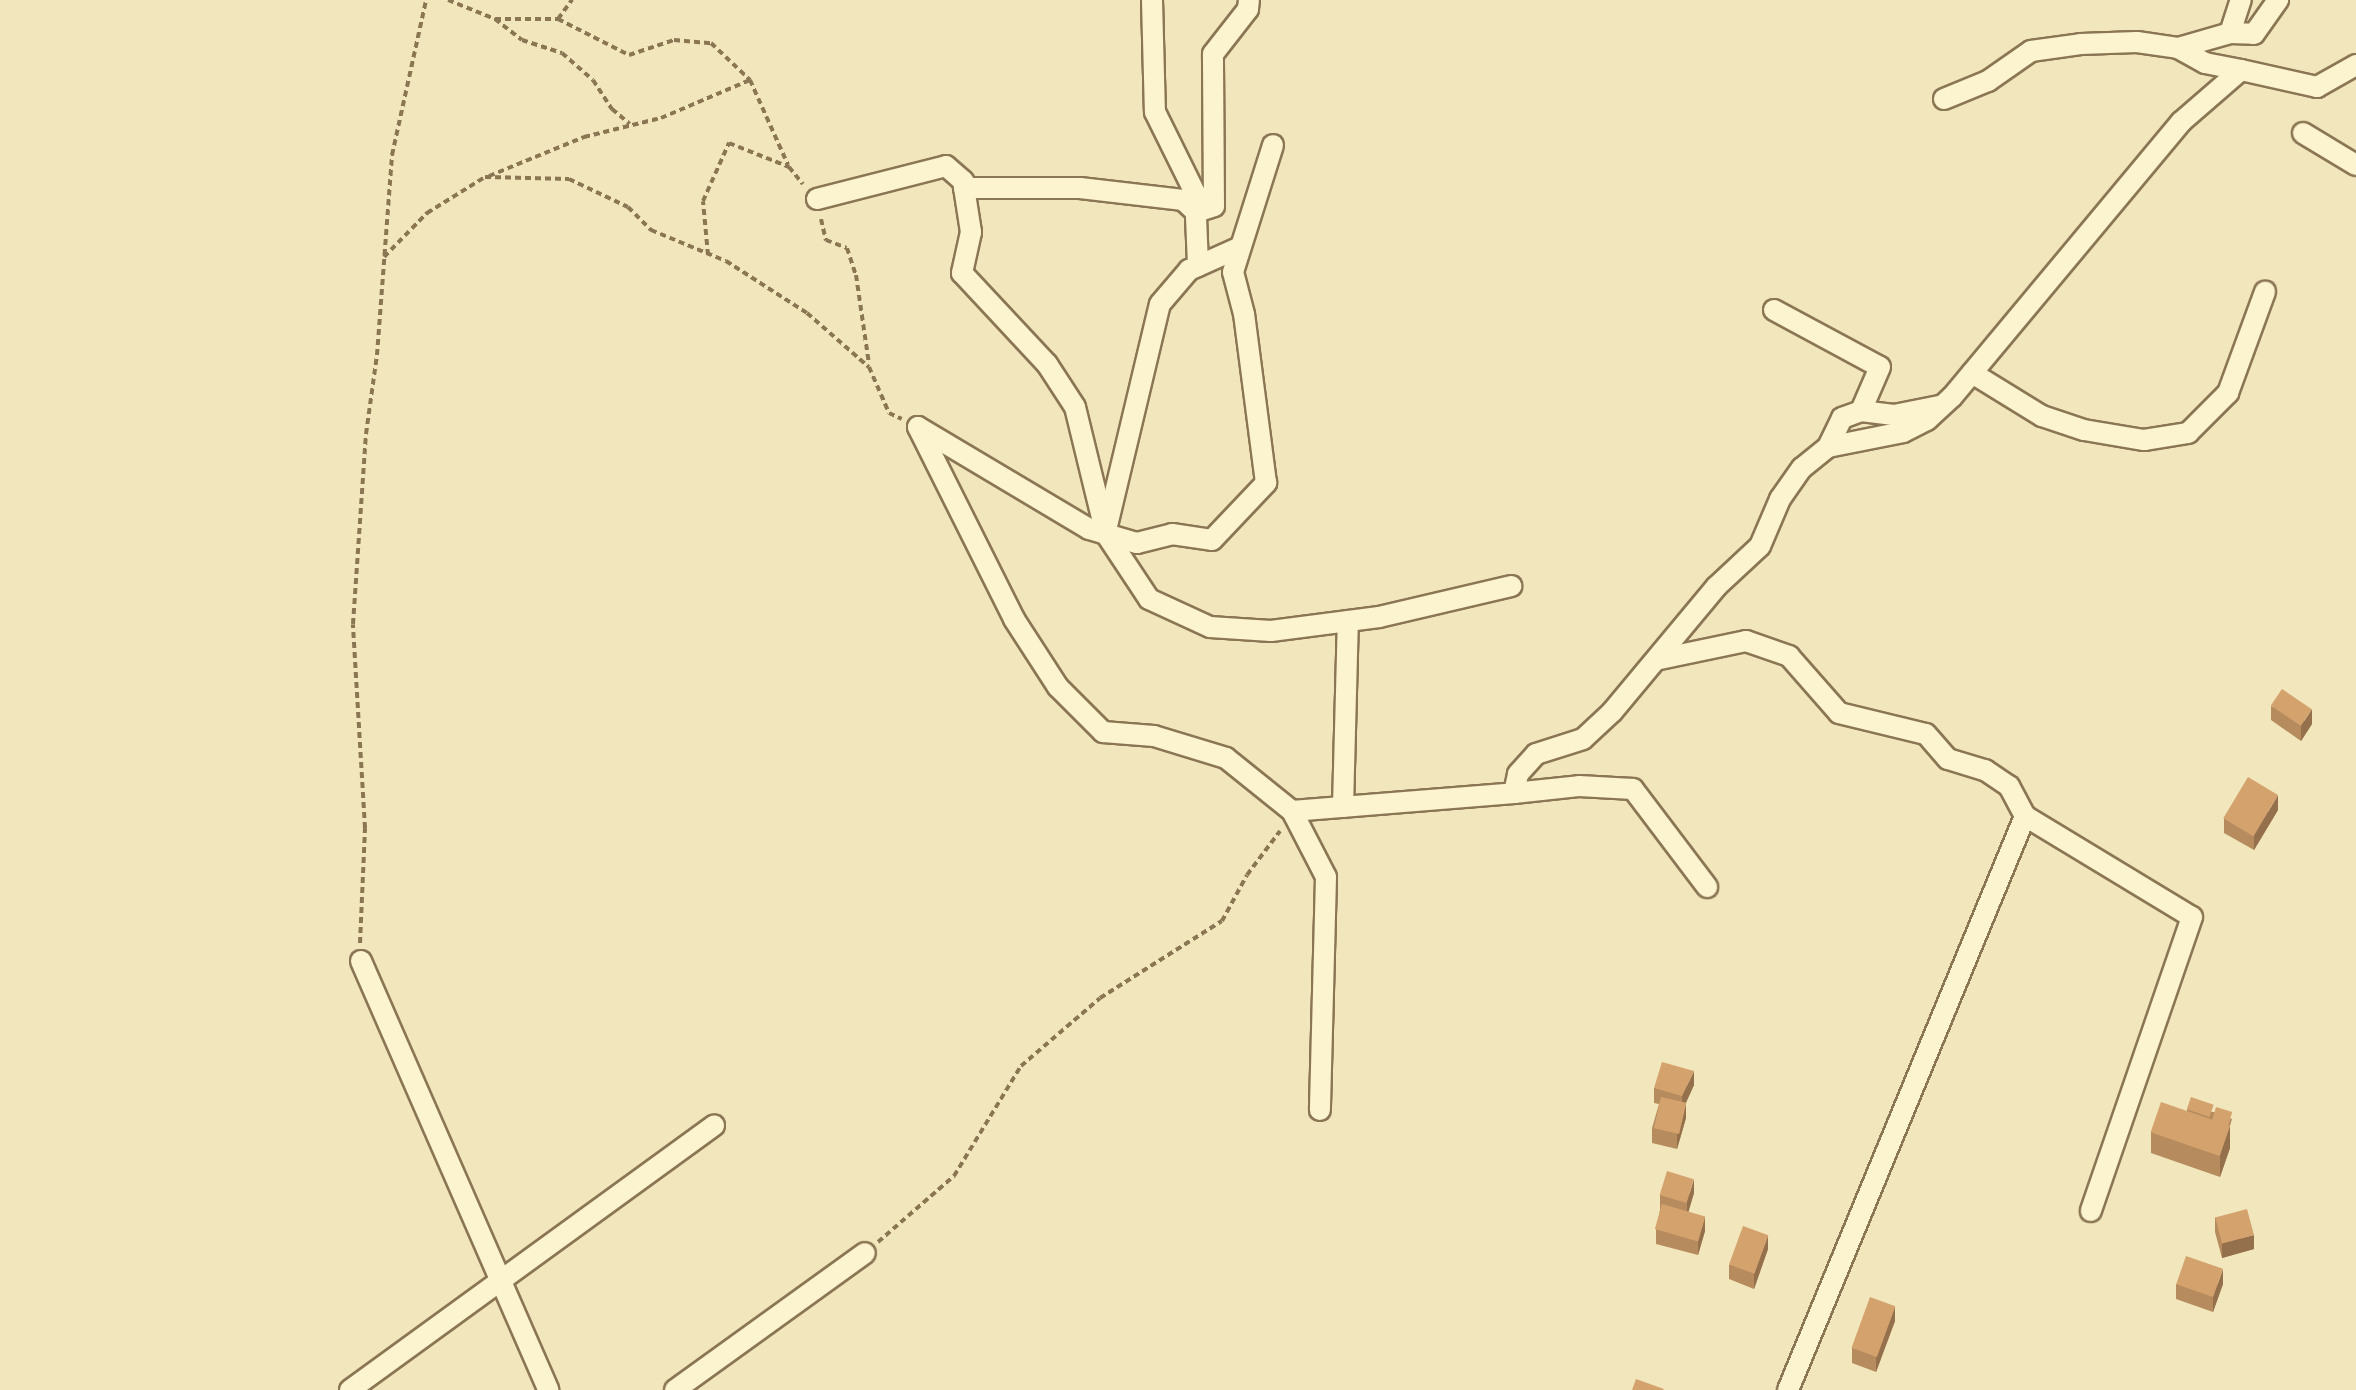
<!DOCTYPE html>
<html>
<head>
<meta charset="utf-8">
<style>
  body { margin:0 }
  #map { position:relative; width:2356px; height:1390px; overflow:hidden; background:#f2e7bc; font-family:"IBM Plex Serif",serif }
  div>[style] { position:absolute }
  .path>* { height:4px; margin-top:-2px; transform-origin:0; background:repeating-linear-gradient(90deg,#8b7654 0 6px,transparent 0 10px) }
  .roads { filter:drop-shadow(2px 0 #8b7654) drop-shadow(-2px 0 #8b7654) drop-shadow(0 2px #8b7654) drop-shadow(0 -2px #8b7654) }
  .street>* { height:20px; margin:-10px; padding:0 10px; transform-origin:10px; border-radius:10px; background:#fcf3cf }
  .wall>* { inset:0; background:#b68b5e }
  .shaded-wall>* { inset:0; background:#94714c }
  .building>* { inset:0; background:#d4a26d; transform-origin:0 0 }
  span { translate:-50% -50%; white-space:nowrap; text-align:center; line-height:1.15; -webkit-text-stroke:8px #f9f0cc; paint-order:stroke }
</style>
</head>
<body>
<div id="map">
  <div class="path">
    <i style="left:448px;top:0;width:51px;rotate:22deg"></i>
    <i style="left:495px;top:19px;width:34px;rotate:38deg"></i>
    <i style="left:522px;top:40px;width:42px;rotate:18deg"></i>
    <i style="left:562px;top:53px;width:41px;rotate:41.1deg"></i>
    <i style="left:593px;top:80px;width:35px;rotate:57deg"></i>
    <i style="left:612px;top:109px;width:23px;rotate:40deg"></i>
    <i style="left:495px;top:19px;width:63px"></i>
    <i style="left:558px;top:19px;width:80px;rotate:26.9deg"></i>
    <i style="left:629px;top:55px;width:47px;rotate:-18.4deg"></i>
    <i style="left:674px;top:40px;width:37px;rotate:5deg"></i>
    <i style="left:711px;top:43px;width:54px;rotate:43.5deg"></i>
    <i style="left:558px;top:19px;width:24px;rotate:-54deg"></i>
    <i style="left:489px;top:176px;width:103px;rotate:-22.3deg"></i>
    <i style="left:584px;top:137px;width:79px;rotate:-13.9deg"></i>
    <i style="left:661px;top:118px;width:97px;rotate:-23.1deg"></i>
    <i style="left:750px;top:80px;width:93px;rotate:65.9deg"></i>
    <i style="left:821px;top:219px;width:22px;rotate:77deg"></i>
    <i style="left:826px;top:240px;width:22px;rotate:21deg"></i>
    <i style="left:847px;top:248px;width:28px;rotate:72deg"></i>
    <i style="left:856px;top:275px;width:90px;rotate:81.7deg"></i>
    <i style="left:708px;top:255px;width:54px;rotate:-95.3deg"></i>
    <i style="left:703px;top:201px;width:64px;rotate:-65.9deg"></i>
    <i style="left:729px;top:143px;width:65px;rotate:21.8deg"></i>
    <i style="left:789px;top:167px;width:22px;rotate:51deg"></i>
    <i style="left:384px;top:257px;width:62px;rotate:-45.7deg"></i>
    <i style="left:427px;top:213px;width:68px;rotate:-31.8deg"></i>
    <i style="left:485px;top:177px;width:84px;rotate:1.4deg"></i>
    <i style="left:569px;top:179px;width:65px;rotate:25.4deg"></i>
    <i style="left:628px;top:207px;width:33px;rotate:45deg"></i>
    <i style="left:651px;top:230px;width:81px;rotate:22.5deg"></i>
    <i style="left:726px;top:261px;width:96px;rotate:32.7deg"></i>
    <i style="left:807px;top:313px;width:82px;rotate:41.1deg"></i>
    <i style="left:869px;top:367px;width:50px;rotate:66.5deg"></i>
    <i style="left:889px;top:413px;width:14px;rotate:25deg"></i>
    <i style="left:360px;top:943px;width:115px;rotate:-87.5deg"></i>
    <i style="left:365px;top:828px;width:204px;rotate:-93.4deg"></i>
    <i style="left:353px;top:624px;width:190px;rotate:-86.1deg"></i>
    <i style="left:366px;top:434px;width:80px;rotate:-82.1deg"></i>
    <i style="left:377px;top:355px;width:201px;rotate:-85.7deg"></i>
    <i style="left:392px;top:155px;width:159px;rotate:-77.6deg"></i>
    <i style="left:878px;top:1242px;width:101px;rotate:-41deg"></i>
    <i style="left:954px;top:1176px;width:129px;rotate:-58.7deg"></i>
    <i style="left:1021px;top:1066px;width:104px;rotate:-40.7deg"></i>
    <i style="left:1100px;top:998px;width:144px;rotate:-32.3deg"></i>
    <i style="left:1222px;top:921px;width:52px;rotate:-61.5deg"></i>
    <i style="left:1247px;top:875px;width:55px;rotate:-53.1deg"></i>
  </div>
  <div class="roads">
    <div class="street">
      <i style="left:1152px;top:0;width:112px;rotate:88.5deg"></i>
      <i style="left:1155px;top:112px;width:90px;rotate:63.7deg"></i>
      <i style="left:1195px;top:193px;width:73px;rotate:87.6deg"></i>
      <i style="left:2230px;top:33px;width:35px;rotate:-72deg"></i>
      <i style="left:2178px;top:48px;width:54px;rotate:-16.1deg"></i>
      <i style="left:2230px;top:33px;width:24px;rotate:2deg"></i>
      <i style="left:2254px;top:34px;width:42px;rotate:-54.8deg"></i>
      <i style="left:1944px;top:99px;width:48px;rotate:-22.2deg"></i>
      <i style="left:1988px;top:81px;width:52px;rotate:-34.9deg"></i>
      <i style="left:2031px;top:51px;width:50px;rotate:-8deg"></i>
      <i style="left:2081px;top:44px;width:56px;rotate:-2deg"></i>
      <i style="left:2137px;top:42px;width:41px;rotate:8.3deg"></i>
      <i style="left:2178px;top:48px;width:31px;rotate:29deg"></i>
      <i style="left:2205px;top:63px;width:37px;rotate:11deg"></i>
      <i style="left:2303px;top:133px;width:62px;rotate:31.1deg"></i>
      <i style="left:964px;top:188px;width:116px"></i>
      <i style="left:1080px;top:188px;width:104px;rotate:6.6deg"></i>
      <i style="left:1183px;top:200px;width:18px;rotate:43deg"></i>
      <i style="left:1196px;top:212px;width:19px;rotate:-18deg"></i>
      <i style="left:1214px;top:206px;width:152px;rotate:-90.4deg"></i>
      <i style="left:1213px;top:54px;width:57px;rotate:-52.1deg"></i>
      <i style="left:1248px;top:9px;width:9px;rotate:-84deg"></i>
      <i style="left:817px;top:199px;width:133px;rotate:-14.3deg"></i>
      <i style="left:946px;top:166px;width:23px;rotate:41deg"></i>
      <i style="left:963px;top:181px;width:52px;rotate:81.1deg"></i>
      <i style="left:971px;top:232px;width:42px;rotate:102.4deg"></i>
      <i style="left:962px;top:273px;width:125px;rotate:47deg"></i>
      <i style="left:1047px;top:364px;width:51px;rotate:56.9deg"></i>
      <i style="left:1075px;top:407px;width:131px;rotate:76.3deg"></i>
      <i style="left:1106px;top:534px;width:78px;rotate:56.5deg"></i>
      <i style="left:1149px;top:599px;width:67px;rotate:24.7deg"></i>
      <i style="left:1210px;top:627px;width:61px;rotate:3.8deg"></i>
      <i style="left:1271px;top:631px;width:109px;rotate:-7.4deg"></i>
      <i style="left:1379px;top:617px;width:136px;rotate:-13.2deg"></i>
      <i style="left:1774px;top:310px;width:120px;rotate:28.3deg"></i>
      <i style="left:1880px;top:367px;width:48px;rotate:113.4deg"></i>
      <i style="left:1972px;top:373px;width:82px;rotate:31.6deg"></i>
      <i style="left:2042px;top:416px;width:44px;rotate:18.4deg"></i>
      <i style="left:2084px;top:430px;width:61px;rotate:9.5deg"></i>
      <i style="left:2144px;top:440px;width:45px;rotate:-9deg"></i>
      <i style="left:2188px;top:433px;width:57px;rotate:-45deg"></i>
      <i style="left:2228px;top:393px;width:108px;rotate:-69.9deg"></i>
      <i style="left:918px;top:427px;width:215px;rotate:63.4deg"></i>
      <i style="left:1014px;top:619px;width:81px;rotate:57.1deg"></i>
      <i style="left:1058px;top:687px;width:64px;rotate:45deg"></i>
      <i style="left:1103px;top:732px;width:51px;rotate:4.5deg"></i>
      <i style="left:1154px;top:736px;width:75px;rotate:17deg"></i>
      <i style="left:1226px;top:758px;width:85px;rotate:38.8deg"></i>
      <i style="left:1292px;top:811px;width:74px;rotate:62.7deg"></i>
      <i style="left:1326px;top:877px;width:233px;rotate:91.5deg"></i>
      <i style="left:918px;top:427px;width:199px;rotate:30.8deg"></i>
      <i style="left:1089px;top:529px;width:50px;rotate:16.3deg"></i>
      <i style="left:1137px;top:543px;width:36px;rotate:-14deg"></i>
      <i style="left:1172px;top:534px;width:40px;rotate:8.5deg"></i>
      <i style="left:1212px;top:540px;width:79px;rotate:-46.5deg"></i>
      <i style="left:1266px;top:483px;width:170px;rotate:-97.4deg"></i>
      <i style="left:1244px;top:314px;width:43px;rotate:-104.7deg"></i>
      <i style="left:1233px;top:272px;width:133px;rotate:-72.5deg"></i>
      <i style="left:1828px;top:447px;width:32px;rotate:-64deg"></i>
      <i style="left:1842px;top:418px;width:20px;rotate:-20deg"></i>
      <i style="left:1861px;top:411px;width:33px;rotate:7deg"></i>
      <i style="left:1894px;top:415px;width:46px;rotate:-11.3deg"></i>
      <i style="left:1107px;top:526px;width:228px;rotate:-76.6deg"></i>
      <i style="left:1160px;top:304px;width:45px;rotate:-49.5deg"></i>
      <i style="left:1189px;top:270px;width:54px;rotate:-24.2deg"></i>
      <i style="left:1660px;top:659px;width:88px;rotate:-11.8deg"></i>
      <i style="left:1746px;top:641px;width:46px;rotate:19.2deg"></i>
      <i style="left:1789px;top:656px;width:76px;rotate:48.7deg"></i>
      <i style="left:1839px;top:713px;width:89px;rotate:13.6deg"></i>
      <i style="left:1926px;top:734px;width:33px;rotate:49deg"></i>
      <i style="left:1948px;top:759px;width:39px;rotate:17deg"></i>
      <i style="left:1985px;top:770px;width:29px;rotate:34deg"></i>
      <i style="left:2009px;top:786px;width:34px;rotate:62deg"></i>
      <i style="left:2025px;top:816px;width:195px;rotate:31.2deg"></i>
      <i style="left:2192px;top:917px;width:311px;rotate:109deg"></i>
      <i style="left:1514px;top:793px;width:65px;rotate:-6.1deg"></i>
      <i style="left:1579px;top:786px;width:54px;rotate:3.2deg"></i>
      <i style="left:1633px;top:789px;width:123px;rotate:52.9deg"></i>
      <i style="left:1343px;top:807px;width:186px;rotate:-88.5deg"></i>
      <i style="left:1292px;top:811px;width:223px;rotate:-4.6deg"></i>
      <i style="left:1514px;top:793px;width:19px;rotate:-78deg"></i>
      <i style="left:1518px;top:774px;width:27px;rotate:-48deg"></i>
      <i style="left:1536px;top:754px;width:49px;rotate:-17.7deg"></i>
      <i style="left:1583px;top:739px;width:40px;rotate:-43deg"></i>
      <i style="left:1612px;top:712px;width:163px;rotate:-50.2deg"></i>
      <i style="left:1716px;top:587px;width:60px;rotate:-43deg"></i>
      <i style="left:1760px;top:546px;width:51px;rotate:-66.9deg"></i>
      <i style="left:1780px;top:499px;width:38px;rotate:-55deg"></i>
      <i style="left:1802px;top:468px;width:33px;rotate:-39deg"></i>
      <i style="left:1828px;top:447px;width:76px;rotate:-11.3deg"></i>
      <i style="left:1903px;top:432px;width:27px;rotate:-27deg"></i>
      <i style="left:1927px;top:420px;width:34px;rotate:-43deg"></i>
      <i style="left:1952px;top:397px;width:358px;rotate:-50.2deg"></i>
      <i style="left:2181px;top:122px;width:79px;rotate:-40.9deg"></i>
      <i style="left:2241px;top:70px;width:78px;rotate:12.6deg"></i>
      <i style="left:2317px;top:87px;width:45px;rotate:-29.4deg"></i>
      <i style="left:361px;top:961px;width:468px;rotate:66.4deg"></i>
      <i style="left:350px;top:1390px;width:450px;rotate:-36deg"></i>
      <i style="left:675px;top:1390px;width:234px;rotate:-35.8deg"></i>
      <i style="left:1788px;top:1390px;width:621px;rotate:-67.56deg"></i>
    </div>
  </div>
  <div class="wall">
    <i style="clip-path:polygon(2271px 706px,2312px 724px,2301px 741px,2271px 720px)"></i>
    <i style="clip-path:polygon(2278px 810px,2254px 850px,2224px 833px,2224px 818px)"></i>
    <i style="clip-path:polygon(1694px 1085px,1686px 1103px,1686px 1118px,1677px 1149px,1652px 1143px,1652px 1128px,1659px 1104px,1654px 1103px,1654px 1088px)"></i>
    <i style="clip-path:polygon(2187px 1109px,2214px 1112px,2232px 1119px,2230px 1126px,2230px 1148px,2220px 1177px,2151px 1153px,2151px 1132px,2187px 1111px)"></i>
    <i style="clip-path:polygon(1694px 1193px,1688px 1211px,1705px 1231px,1698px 1255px,1656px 1244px,1656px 1229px,1660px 1210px,1660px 1195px)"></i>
    <i style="clip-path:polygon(2215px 1217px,2254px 1249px,2222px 1258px,2215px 1232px)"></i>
    <i style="clip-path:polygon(1768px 1249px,1754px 1289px,1729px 1279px,1729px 1265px)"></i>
    <i style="clip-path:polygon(2176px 1284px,2223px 1284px,2213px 1312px,2176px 1299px)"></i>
    <i style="clip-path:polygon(1895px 1321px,1876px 1372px,1852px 1363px,1852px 1348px)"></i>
  </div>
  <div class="shaded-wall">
    <i style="clip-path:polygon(2312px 709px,2312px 724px,2301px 741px,2301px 726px)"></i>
    <i style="clip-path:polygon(2278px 795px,2278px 810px,2254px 850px,2254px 836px)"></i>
    <i style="clip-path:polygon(1694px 1071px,1694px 1085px,1682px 1111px,1682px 1096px)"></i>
    <i style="clip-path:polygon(1686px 1103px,1686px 1118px,1677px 1149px,1677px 1135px)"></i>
    <i style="clip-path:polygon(2230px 1126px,2230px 1148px,2220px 1177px,2220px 1155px)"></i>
    <i style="clip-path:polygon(1694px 1179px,1694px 1193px,1687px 1217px,1687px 1202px)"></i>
    <i style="clip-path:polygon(1705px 1216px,1705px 1231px,1698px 1255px,1698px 1241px)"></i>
    <i style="clip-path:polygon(1768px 1235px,1768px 1249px,1754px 1289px,1754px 1274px)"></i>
    <i style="clip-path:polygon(2254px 1235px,2254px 1249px,2222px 1258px,2222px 1243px)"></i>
    <i style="clip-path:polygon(2223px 1269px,2223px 1284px,2213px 1312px,2213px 1297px)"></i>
    <i style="clip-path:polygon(1895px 1306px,1895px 1321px,1876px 1372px,1876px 1357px)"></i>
  </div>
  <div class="building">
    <i style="left:2282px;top:689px;width:36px;height:20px;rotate:34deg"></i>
    <i style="left:2248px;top:777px;width:35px;height:48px;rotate:31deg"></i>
    <i style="clip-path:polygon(1662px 1062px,1694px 1071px,1682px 1096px,1654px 1088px)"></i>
    <i style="left:1661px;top:1097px;width:26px;height:32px;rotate:13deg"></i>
    <i style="left:2191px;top:1097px;width:24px;height:13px;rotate:19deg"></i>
    <i style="left:2161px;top:1102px;width:73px;height:32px;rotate:19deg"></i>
    <i style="left:2216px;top:1107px;width:17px;height:14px;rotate:17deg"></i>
    <i style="left:1667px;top:1171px;width:28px;height:25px;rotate:17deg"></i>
    <i style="left:1662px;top:1204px;width:45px;height:26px;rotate:16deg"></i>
    <i style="left:2247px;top:1209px;width:27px;height:33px;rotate:75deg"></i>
    <i style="left:1743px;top:1226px;width:27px;height:41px;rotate:20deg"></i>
    <i style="left:2186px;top:1256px;width:39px;height:30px;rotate:19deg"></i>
    <i style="left:1870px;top:1297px;width:27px;height:54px;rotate:20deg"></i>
    <i style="clip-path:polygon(1636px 1379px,1664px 1389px,1663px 1390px,1632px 1390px)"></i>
  </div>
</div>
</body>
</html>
